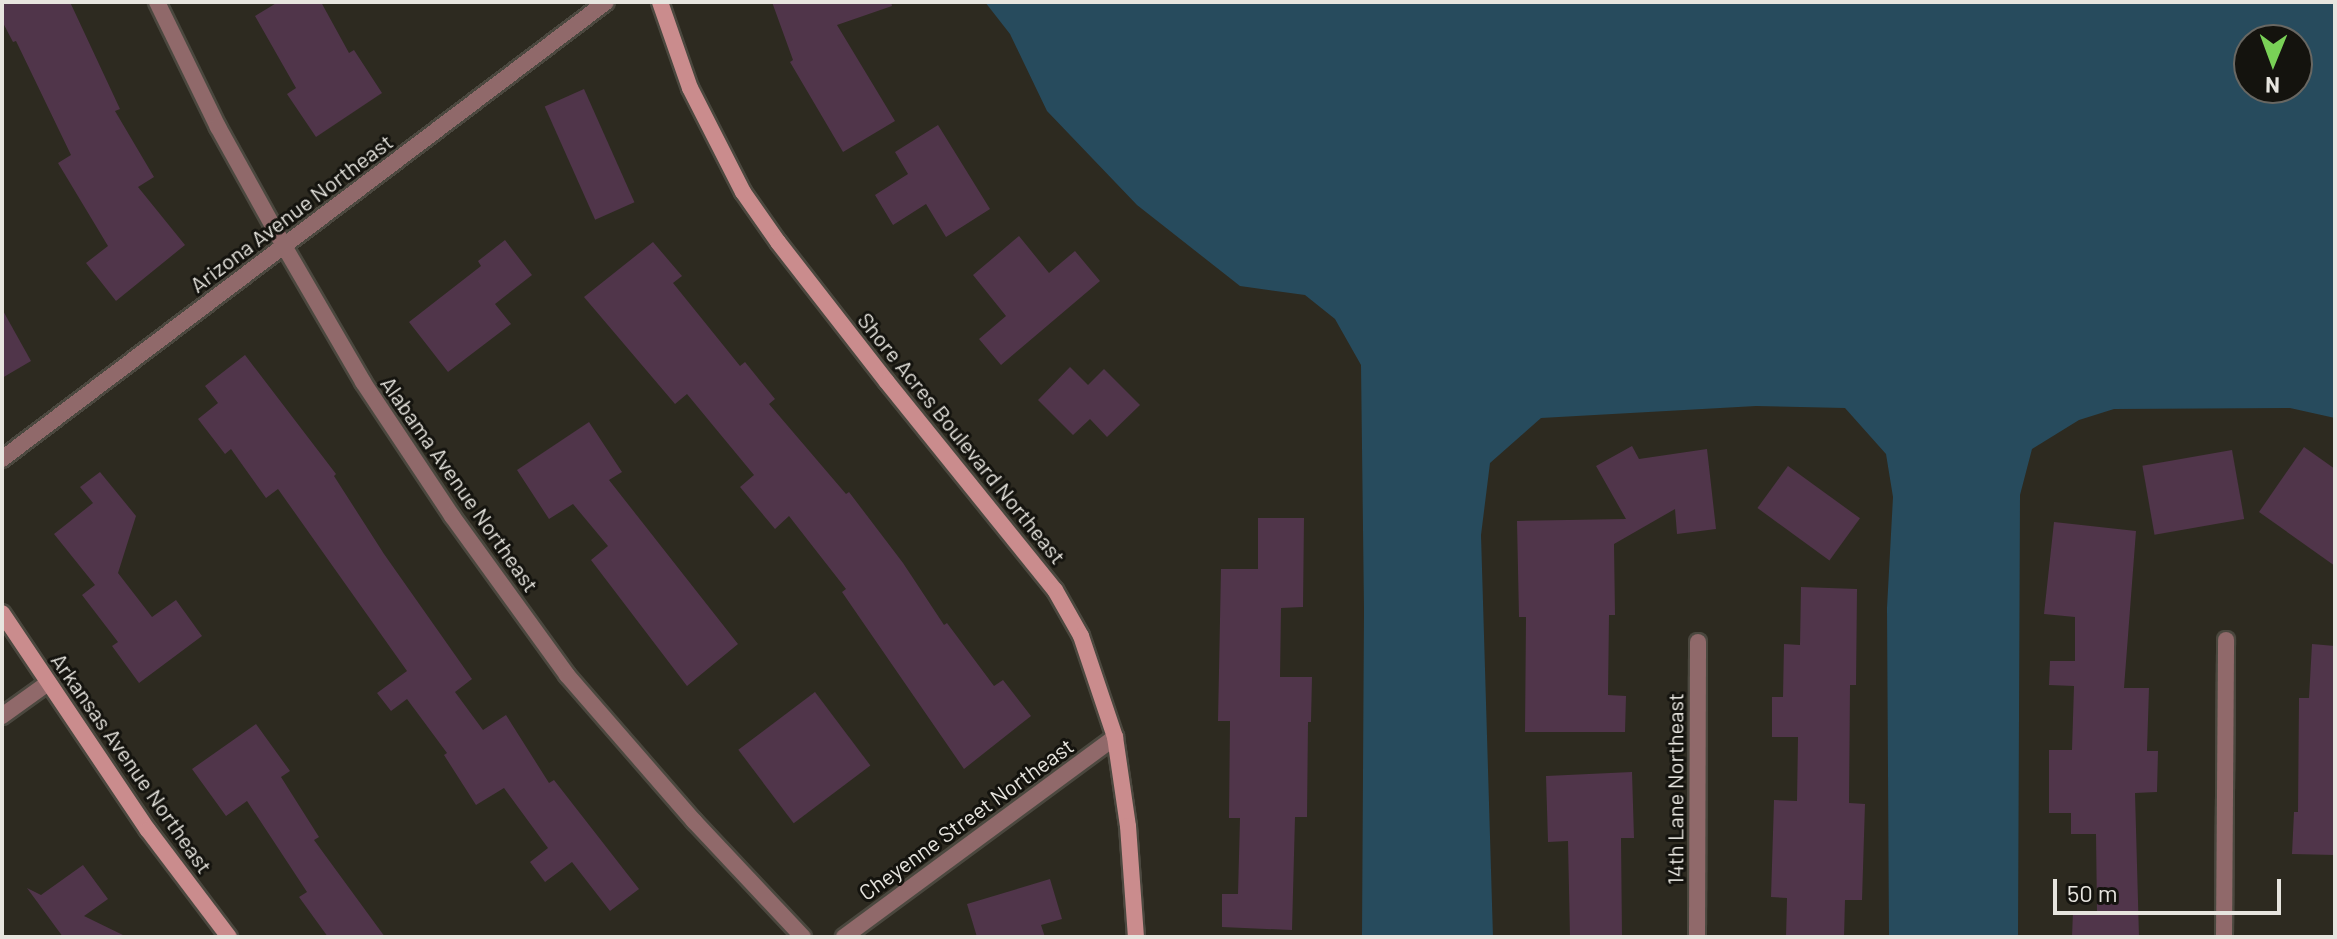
<!DOCTYPE html>
<html>
<head>
<meta charset="utf-8">
<style>
  body { margin:0 }
  #map { position:relative; width:2337px; height:939px; overflow:hidden; background:#2d2a20; font-family:Barlow,sans-serif }
  div>[style] { position:absolute }
  .water>* { inset:0; background:#274b5d }
  .building>* { inset:0; background:#50354a; transform-origin:0 0 }
  .roads { filter:drop-shadow(2px 0 #4b483f) drop-shadow(-2px 0 #4b483f) drop-shadow(0 2px #4b483f) drop-shadow(0 -2px #4b483f) }
  .street>* { height:16px; margin:-8px; padding:0 8px; transform-origin:8px; border-radius:8px; background:#90696a }
  .secondary>* { height:16px; margin:-8px; padding:0 8px; transform-origin:8px; border-radius:8px; background:#ca8c8d }
  span { translate:-50% -50%; white-space:nowrap; text-align:center; line-height:1.15; -webkit-text-stroke:6px #14130e; paint-order:stroke }
  .street-label { font-size:22px; color:#e7e5df }
  .frame { position:absolute; inset:0; border:4px solid #e7e5df; pointer-events:none }
  .north { position:absolute; left:2233px; top:24px; width:80px; height:80px; box-sizing:border-box; background:#14130e; border:2px solid #686762; border-radius:50%; rotate:181deg; font-size:22px; font-weight:700; line-height:32px; text-align:center; color:#e7e5df }
  .north::after { content:''; display:block; margin:auto; width:28px; height:36px; background:#79d157; clip-path:polygon(50% 0,100% 100%,50% 72%,0 100%) }
  .scale { position:absolute; left:2053px; top:879px; width:228px; height:36px; box-sizing:border-box; border:4px solid #e7e5df; border-top:0; padding-left:10px; font-size:24px; line-height:28px; white-space:nowrap; color:#e7e5df; -webkit-text-stroke:6px #14130e; paint-order:stroke }
</style>
</head>
<body>
<div id="map">
  <div class="water">
    <i style="clip-path:polygon(evenodd,985px 2px,2335px 2px,2335px 418px,2290px 408px,2114px 409px,2079px 420px,2032px 449px,2020px 495px,2018px 937px,1889px 937px,1887px 608px,1893px 497px,1886px 454px,1845px 408px,1756px 406px,1541px 418px,1490px 463px,1481px 535px,1493px 937px,1362px 937px,1364px 610px,1361px 365px,1335px 319px,1305px 295px,1240px 286px,1137px 205px,1047px 111px,1010px 34px,985px 2px,2249px 40px,2297px 40px,2297px 88px,2249px 88px,2249px 40px)"></i>
  </div>
  <div class="building">
    <i style="clip-path:polygon(2px 2px,70px 2px,120px 109px,115px 111px,154px 177px,138px 187px,185px 245px,116px 301px,86px 263px,108px 246px,58px 163px,71px 155px,16px 41px,13px 42px,2px 21px)"></i>
    <i style="clip-path:polygon(278px 2px,321px 2px,349px 53px,354px 50px,382px 93px,316px 137px,287px 94px,296px 88px,255px 16px)"></i>
    <i style="clip-path:polygon(772px 2px,891px 2px,892px 6px,837px 25px,895px 121px,843px 152px,790px 62px,793px 60px)"></i>
    <i style="left:584px;top:89px;width:124px;height:43px;rotate:66deg"></i>
    <i style="clip-path:polygon(938px 125px,990px 209px,946px 237px,926px 204px,893px 225px,875px 195px,908px 174px,895px 152px)"></i>
    <i style="clip-path:polygon(1019px 236px,1049px 273px,1075px 251px,1100px 281px,1001px 365px,979px 339px,1006px 316px,973px 275px)"></i>
    <i style="clip-path:polygon(505px 240px,532px 275px,495px 304px,511px 324px,448px 372px,409px 322px,481px 266px,478px 261px)"></i>
    <i style="clip-path:polygon(653px 242px,682px 276px,673px 283px,740px 366px,745px 362px,775px 399px,769px 404px,846px 494px,849px 492px,903px 563px,944px 625px,947px 623px,994px 686px,1003px 680px,1031px 716px,964px 769px,842px 592px,846px 589px,789px 516px,775px 529px,740px 487px,754px 475px,725px 440px,687px 394px,675px 404px,584px 297px)"></i>
    <i style="clip-path:polygon(2px 309px,31px 361px,2px 378px)"></i>
    <i style="clip-path:polygon(245px 355px,336px 474px,334px 476px,384px 554px,472px 679px,455px 692px,483px 730px,506px 715px,549px 783px,554px 780px,639px 889px,610px 911px,572px 862px,545px 882px,530px 862px,548px 848px,504px 788px,476px 805px,444px 755px,447px 753px,407px 699px,391px 711px,377px 693px,407px 671px,278px 489px,266px 498px,231px 449px,225px 454px,198px 419px,218px 403px,205px 386px)"></i>
    <i style="clip-path:polygon(1070px 367px,1088px 385px,1104px 369px,1140px 405px,1107px 437px,1090px 419px,1073px 435px,1038px 400px)"></i>
    <i style="clip-path:polygon(589px 422px,622px 472px,609px 480px,738px 644px,687px 686px,591px 560px,608px 546px,573px 504px,549px 519px,517px 470px)"></i>
    <i style="clip-path:polygon(1632px 446px,1639px 459px,1707px 449px,1716px 529px,1677px 534px,1675px 509px,1614px 544px,1615px 615px,1609px 615px,1608px 695px,1626px 696px,1625px 732px,1525px 732px,1526px 617px,1519px 617px,1517px 521px,1626px 519px,1596px 466px)"></i>
    <i style="clip-path:polygon(2304px 447px,2335px 469px,2335px 566px,2259px 512px)"></i>
    <i style="left:2232px;top:450px;width:70px;height:91px;rotate:80deg"></i>
    <i style="left:1788px;top:466px;width:89px;height:52px;rotate:36deg"></i>
    <i style="clip-path:polygon(100px 472px,136px 516px,118px 573px,152px 617px,176px 600px,202px 636px,139px 683px,112px 646px,118px 642px,82px 595px,95px 585px,54px 534px,93px 503px,80px 487px)"></i>
    <i style="clip-path:polygon(1258px 518px,1304px 518px,1303px 607px,1281px 608px,1280px 677px,1312px 677px,1311px 722px,1308px 722px,1307px 817px,1295px 817px,1292px 930px,1222px 927px,1222px 894px,1238px 894px,1240px 818px,1229px 818px,1230px 721px,1218px 721px,1221px 569px,1258px 569px)"></i>
    <i style="clip-path:polygon(2054px 522px,2136px 531px,2124px 688px,2149px 688px,2147px 751px,2158px 751px,2157px 792px,2135px 793px,2139px 937px,2072px 937px,2073px 911px,2097px 912px,2096px 834px,2071px 834px,2071px 813px,2049px 813px,2049px 750px,2072px 750px,2074px 686px,2049px 685px,2050px 661px,2075px 661px,2075px 617px,2044px 614px)"></i>
    <i style="clip-path:polygon(1801px 587px,1857px 589px,1856px 685px,1850px 685px,1849px 803px,1865px 804px,1862px 900px,1845px 900px,1844px 937px,1786px 937px,1787px 898px,1771px 897px,1774px 800px,1797px 801px,1798px 737px,1772px 737px,1772px 697px,1783px 697px,1784px 644px,1800px 645px)"></i>
    <i style="clip-path:polygon(2312px 644px,2335px 646px,2335px 855px,2292px 854px,2294px 812px,2298px 812px,2299px 698px,2309px 698px)"></i>
    <i style="left:815px;top:692px;width:92px;height:96px;rotate:53deg"></i>
    <i style="clip-path:polygon(256px 724px,290px 771px,281px 777px,319px 837px,314px 840px,385px 937px,328px 937px,299px 897px,307px 892px,247px 801px,226px 816px,192px 769px)"></i>
    <i style="clip-path:polygon(1632px 772px,1634px 838px,1621px 838px,1622px 937px,1570px 937px,1568px 841px,1548px 842px,1546px 776px)"></i>
    <i style="clip-path:polygon(83px 865px,108px 899px,84px 916px,127px 937px,63px 937px,27px 888px,41px 895px)"></i>
    <i style="clip-path:polygon(1050px 879px,1062px 919px,1041px 925px,1045px 937px,977px 937px,967px 904px)"></i>
  </div>
  <div class="roads">
    <div class="street">
      <i style="left:157px;top:2px;width:139px;rotate:64deg"></i>
      <i style="left:218px;top:127px;width:136px;rotate:61deg"></i>
      <i style="left:284px;top:246px;width:157px;rotate:59.8deg"></i>
      <i style="left:363px;top:382px;width:161px;rotate:56.4deg"></i>
      <i style="left:452px;top:516px;width:196px;rotate:54.1deg"></i>
      <i style="left:567px;top:675px;width:194px;rotate:49deg"></i>
      <i style="left:694px;top:821px;width:159px;rotate:46.8deg"></i>
      <i style="left:2px;top:459px;width:757px;rotate:-37.11deg"></i>
      <i style="left:2px;top:716px;width:57px;rotate:-35.7deg"></i>
      <i style="left:844px;top:937px;width:337px;rotate:-36.4deg"></i>
      <i style="left:1697px;top:937px;width:295px;rotate:-89.8deg"></i>
      <i style="left:2224px;top:937px;width:297px;rotate:-89.6deg"></i>
    </div>
    <div class="secondary">
      <i style="left:660px;top:2px;width:91px;rotate:70.8deg"></i>
      <i style="left:690px;top:88px;width:117px;rotate:63deg"></i>
      <i style="left:743px;top:192px;width:61px;rotate:55deg"></i>
      <i style="left:778px;top:242px;width:177px;rotate:52.1deg"></i>
      <i style="left:887px;top:382px;width:267px;rotate:51.1deg"></i>
      <i style="left:1055px;top:590px;width:53px;rotate:60.5deg"></i>
      <i style="left:1081px;top:636px;width:107px;rotate:71.4deg"></i>
      <i style="left:1115px;top:737px;width:90px;rotate:81.7deg"></i>
      <i style="left:1128px;top:826px;width:111px;rotate:85.9deg"></i>
      <i style="left:2px;top:613px;width:262px;rotate:56.1deg"></i>
      <i style="left:148px;top:830px;width:134px;rotate:52.9deg"></i>
    </div>
  </div>
  <div class="street-label">
    <span style="left:291px;top:213px;rotate:-37deg">Arizona Avenue Northeast</span>
    <span style="left:962px;top:438px;rotate:51deg">Shore Acres Boulevard Northeast</span>
    <span style="left:460px;top:484px;rotate:55deg">Alabama Avenue Northeast</span>
    <span style="left:132px;top:763px;rotate:55deg">Arkansas Avenue Northeast</span>
    <span style="left:1675px;top:789px;rotate:-90deg">14th Lane Northeast</span>
    <span style="left:966px;top:819px;rotate:-36deg">Cheyenne Street Northeast</span>
  </div>
  <div class="frame"></div>
  <div class="north">N</div>
  <div class="scale">50 m</div>
</div>
</body>
</html>
